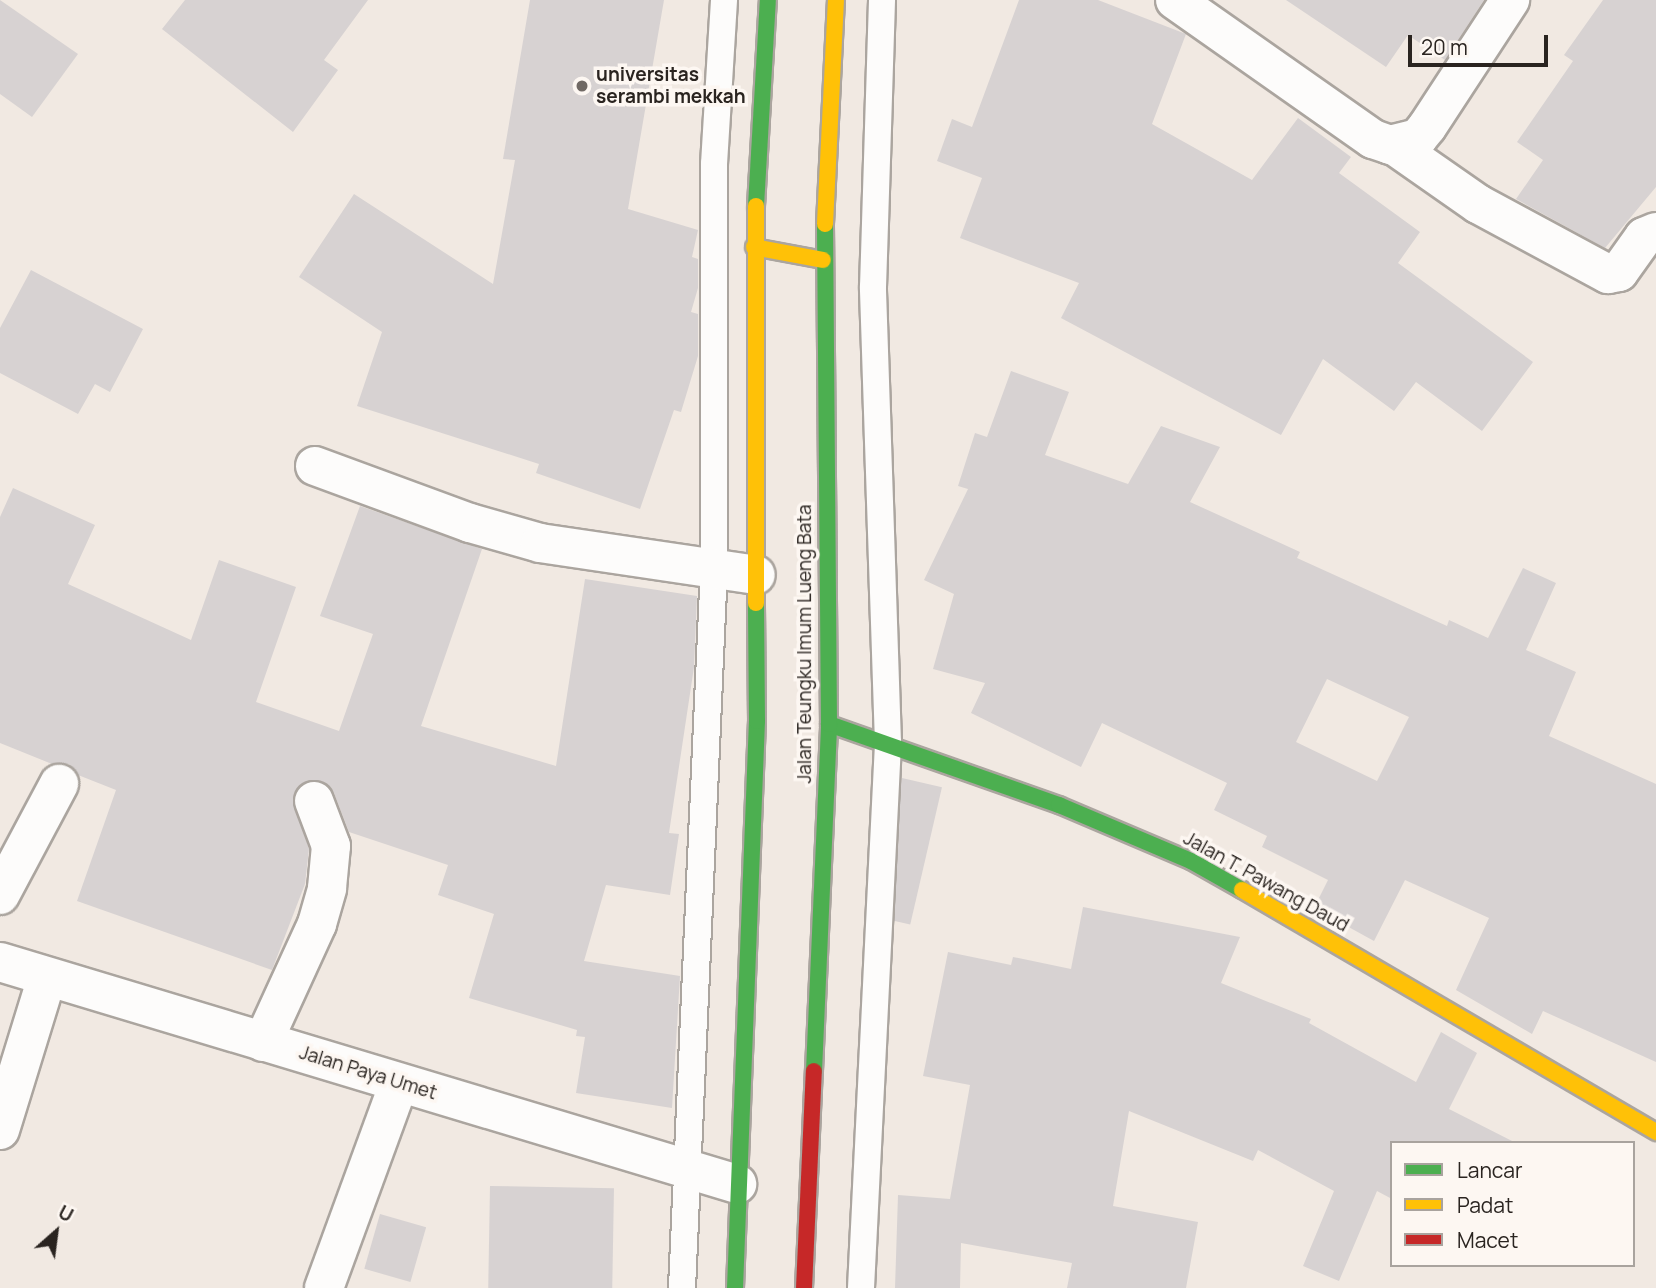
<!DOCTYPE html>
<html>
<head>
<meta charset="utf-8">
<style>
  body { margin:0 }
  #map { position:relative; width:1656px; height:1288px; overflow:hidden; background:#f1e9e2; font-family:Manrope,sans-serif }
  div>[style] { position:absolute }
  .building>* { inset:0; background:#d7d2d2; transform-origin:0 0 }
  .roads { filter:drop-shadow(2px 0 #aba59f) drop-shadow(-2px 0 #aba59f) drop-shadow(0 2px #aba59f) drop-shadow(0 -2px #aba59f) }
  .lane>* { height:26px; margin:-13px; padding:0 13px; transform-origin:13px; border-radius:13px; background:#fdfcfb }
  .street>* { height:38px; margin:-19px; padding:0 19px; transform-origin:19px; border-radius:19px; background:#fdfcfb }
  .fast>* { height:16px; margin:-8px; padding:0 8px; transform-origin:8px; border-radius:8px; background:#4caf50 }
  .slow>* { height:16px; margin:-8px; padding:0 8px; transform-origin:8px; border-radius:8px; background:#ffc107 }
  .jam>* { height:16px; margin:-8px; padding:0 8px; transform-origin:8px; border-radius:8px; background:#c62828 }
  .dots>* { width:19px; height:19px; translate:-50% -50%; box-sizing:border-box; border:4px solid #fdf7f2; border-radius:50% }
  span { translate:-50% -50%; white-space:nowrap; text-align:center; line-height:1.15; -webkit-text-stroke:7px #fdf7f2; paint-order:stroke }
  .poi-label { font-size:19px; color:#2a2420; font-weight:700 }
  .left { translate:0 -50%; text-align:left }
  .street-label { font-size:19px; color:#2a2420 }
  .legend { position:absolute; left:1390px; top:1141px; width:245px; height:126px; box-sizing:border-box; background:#fdf7f2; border:2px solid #a9a39e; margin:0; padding:9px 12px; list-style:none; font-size:21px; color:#2a2420 }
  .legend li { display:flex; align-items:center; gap:14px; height:35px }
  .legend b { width:35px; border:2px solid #a9a39e }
  .north { position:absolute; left:21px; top:1197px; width:70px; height:70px; -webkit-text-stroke:5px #fdf7f2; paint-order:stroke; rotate:28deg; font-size:19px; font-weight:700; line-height:28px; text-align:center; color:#2a2420 }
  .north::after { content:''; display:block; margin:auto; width:24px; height:32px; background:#2a2420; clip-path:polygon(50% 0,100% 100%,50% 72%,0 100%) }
  .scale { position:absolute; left:1408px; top:35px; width:140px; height:32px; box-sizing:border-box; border:4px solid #2a2420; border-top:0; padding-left:9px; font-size:21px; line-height:24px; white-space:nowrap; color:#2a2420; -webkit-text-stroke:5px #fdf7f2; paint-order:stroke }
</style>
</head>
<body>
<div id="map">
  <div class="building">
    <i style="clip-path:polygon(0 0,78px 54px,32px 117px,0 94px)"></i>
    <i style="clip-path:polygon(185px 0,368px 0,324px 60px,338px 70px,293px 132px,162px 29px)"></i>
    <i style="clip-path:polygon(530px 0,664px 0,628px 209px,698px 230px,692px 257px,698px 259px,698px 288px,691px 312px,698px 314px,698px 356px,681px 412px,674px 410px,640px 509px,536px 473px,539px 464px,357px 406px,382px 332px,299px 277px,354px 194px,493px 284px,515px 160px,503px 159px)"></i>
    <i style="clip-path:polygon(1019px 0,1098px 0,1186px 34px,1152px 124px,1252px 180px,1298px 118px,1351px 157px,1339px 173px,1420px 232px,1398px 263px,1533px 362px,1482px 431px,1416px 382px,1394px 411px,1323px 359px,1281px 435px,1061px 318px,1079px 283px,960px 238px,982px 178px,937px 161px,952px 119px,972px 127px)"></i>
    <i style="clip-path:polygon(1286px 0,1484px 0,1445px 60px,1408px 35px,1386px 67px)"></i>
    <i style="clip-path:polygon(1603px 0,1656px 0,1656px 187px,1605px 248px,1516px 199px,1543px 160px,1517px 142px,1573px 61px,1564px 55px)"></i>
    <i style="clip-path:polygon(31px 270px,143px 329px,110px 392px,95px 384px,78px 414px,0 373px,0 328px)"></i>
    <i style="clip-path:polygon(evenodd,1011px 371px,1069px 392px,1045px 455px,1128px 484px,1161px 426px,1220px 447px,1190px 502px,1300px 552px,1297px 558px,1447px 626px,1449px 620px,1488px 638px,1523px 568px,1556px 583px,1526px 650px,1576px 672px,1549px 736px,1656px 784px,1656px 1062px,1543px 1011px,1532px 1034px,1456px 990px,1489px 918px,1405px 880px,1374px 941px,1314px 908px,1328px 880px,1262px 847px,1267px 836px,1214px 810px,1227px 783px,1102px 723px,1081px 767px,971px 713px,985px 683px,933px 669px,954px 594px,924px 580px,968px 489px,958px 486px,975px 433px,987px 437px,1011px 371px,1327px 679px,1409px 717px,1377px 781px,1296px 742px,1327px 679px)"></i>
    <i style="clip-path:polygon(13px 488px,95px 525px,68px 584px,191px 640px,219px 560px,296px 587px,256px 702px,339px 731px,373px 634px,320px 616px,360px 506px,482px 549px,421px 726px,556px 766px,585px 579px,697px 596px,694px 667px,669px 833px,679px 834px,670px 895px,606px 885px,584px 961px,680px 976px,672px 1108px,576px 1093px,585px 1037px,576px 1036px,577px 1030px,469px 998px,494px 914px,438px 895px,448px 865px,349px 832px,334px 793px,318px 780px,306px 781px,293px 797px,309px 849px,305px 884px,272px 970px,77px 901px,116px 790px,78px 775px,69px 764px,52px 764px,0 743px,0 517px)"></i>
    <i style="left:902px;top:778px;width:41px;height:141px;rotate:13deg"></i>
    <i style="clip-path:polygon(1083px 907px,1240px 937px,1221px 983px,1311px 1019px,1309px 1023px,1416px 1082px,1441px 1032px,1477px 1053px,1449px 1109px,1516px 1143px,1392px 1143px,1392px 1199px,1377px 1191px,1339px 1281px,1303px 1266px,1334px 1191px,1258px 1150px,1253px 1161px,1129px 1111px,1113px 1206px,1198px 1222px,1186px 1288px,1067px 1288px,1072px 1263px,961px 1243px,960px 1288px,895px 1288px,898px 1195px,950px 1199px,970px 1085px,923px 1076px,948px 952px,1011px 965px,1013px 957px,1071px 969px)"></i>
    <i style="left:490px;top:1186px;width:124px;height:102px;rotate:1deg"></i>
    <i style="left:380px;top:1214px;width:48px;height:57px;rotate:16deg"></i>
  </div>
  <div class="roads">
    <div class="lane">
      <i style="left:682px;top:1288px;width:721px;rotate:-87.46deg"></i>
      <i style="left:714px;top:568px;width:404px;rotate:-90deg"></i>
      <i style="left:714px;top:164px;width:164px;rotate:-86.5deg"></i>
      <i style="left:861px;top:1288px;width:546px;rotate:-87.16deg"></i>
      <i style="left:888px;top:743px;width:456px;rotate:-91.9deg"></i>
      <i style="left:873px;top:287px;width:287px;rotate:-88.2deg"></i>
    </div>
    <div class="street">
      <i style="left:1175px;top:0;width:242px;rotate:35.1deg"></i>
      <i style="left:1373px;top:139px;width:18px;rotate:19deg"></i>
      <i style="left:1390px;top:145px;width:29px;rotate:-14deg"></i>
      <i style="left:1418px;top:138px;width:14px;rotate:-51deg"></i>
      <i style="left:1427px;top:127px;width:152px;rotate:-56.8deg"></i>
      <i style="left:1392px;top:144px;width:105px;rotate:34.9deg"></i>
      <i style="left:1478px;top:204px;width:148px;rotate:28.3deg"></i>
      <i style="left:1608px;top:274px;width:11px;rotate:-10deg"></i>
      <i style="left:1619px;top:272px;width:43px;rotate:-54.5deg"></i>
      <i style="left:1644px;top:237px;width:13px;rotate:-23deg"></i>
      <i style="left:315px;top:466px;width:165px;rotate:20.2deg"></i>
      <i style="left:470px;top:523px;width:73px;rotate:15.9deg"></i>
      <i style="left:540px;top:543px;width:218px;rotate:8.4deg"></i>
      <i style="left:0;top:895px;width:126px;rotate:-62deg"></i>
      <i style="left:0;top:962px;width:770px;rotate:16.76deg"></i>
      <i style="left:263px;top:1042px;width:130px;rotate:-65.4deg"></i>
      <i style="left:317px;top:924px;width:37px;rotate:-74deg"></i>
      <i style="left:327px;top:888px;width:42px;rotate:-84.6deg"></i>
      <i style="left:331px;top:846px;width:48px;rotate:-110.7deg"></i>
      <i style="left:0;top:1130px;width:160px;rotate:-72.9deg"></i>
      <i style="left:324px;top:1288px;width:218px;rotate:-69.9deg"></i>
    </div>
    <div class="fast">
      <i style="left:756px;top:206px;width:206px;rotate:-86.7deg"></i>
      <i style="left:829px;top:724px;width:244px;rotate:19.4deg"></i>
      <i style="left:1059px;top:805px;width:143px;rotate:23deg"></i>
      <i style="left:1191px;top:861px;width:59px;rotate:29.6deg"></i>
      <i style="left:814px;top:1071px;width:347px;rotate:-87.5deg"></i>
      <i style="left:829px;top:724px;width:500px;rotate:-90.46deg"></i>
      <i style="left:735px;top:1288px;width:567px;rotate:-87.78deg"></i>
      <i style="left:757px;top:721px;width:118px;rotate:-90.5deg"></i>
    </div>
    <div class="slow">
      <i style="left:825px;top:224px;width:224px;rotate:-87.2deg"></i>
      <i style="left:754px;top:247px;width:70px;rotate:10.7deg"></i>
      <i style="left:756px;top:603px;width:397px;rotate:-90deg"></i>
      <i style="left:1242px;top:890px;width:480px;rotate:30.3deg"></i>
    </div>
    <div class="jam">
      <i style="left:804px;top:1288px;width:217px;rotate:-87.4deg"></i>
    </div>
  </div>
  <div class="dots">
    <i style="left:582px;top:86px;background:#706964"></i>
  </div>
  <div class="poi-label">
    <span class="left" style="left:596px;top:86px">universitas<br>serambi mekkah</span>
  </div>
  <div class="street-label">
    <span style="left:805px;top:644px;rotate:-90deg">Jalan Teungku Imum Lueng Bata</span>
    <span style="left:1266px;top:882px;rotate:29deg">Jalan T. Pawang Daud</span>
    <span style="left:368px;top:1073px;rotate:17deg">Jalan Paya Umet</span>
  </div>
  <ul class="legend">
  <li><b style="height:9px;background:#4caf50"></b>Lancar</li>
  <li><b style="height:9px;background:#ffc107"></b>Padat</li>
  <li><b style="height:9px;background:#c62828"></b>Macet</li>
  </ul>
  <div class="north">U</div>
  <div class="scale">20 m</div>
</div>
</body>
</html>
